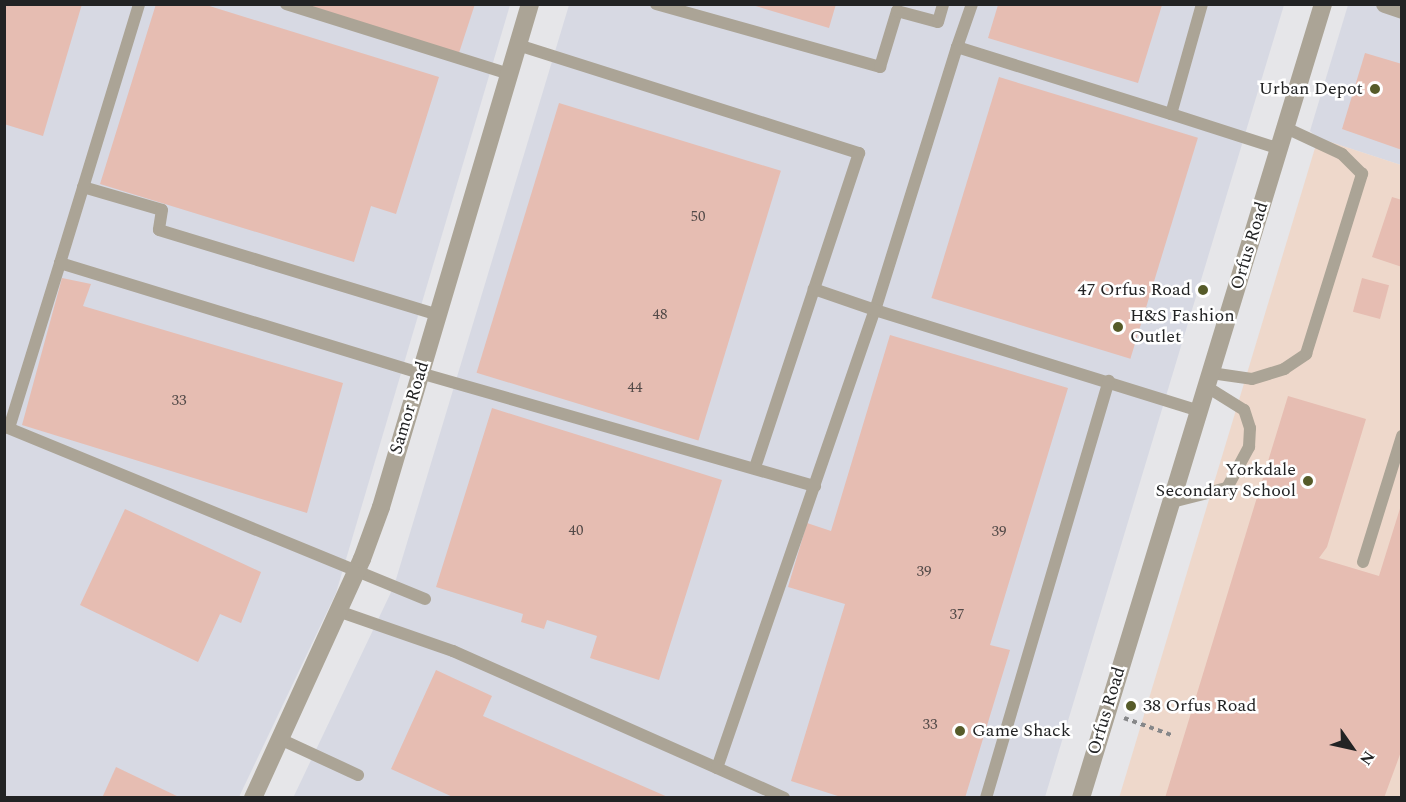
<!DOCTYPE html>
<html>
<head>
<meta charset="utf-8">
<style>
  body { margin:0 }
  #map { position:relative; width:1406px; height:802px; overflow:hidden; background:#e6e6e9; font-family:Spectral,serif }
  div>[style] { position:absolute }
  .built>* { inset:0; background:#d7d9e3 }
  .education>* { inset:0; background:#eed8cb }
  .building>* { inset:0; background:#e6bdb2; transform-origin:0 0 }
  .path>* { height:4px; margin-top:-2px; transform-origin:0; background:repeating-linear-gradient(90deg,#868789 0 4.5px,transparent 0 9px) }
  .service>* { height:12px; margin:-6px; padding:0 6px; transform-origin:6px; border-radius:6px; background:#aba496 }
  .minor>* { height:18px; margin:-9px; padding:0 9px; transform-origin:9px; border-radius:9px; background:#aba496 }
  .tertiary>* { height:18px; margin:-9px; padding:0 9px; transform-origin:9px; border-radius:9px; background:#aba496 }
  .dots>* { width:16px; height:16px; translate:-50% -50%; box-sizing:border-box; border:3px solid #fff; border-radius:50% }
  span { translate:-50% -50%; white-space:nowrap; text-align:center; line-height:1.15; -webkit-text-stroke:5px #fff; paint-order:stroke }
  .number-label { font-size:15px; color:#534a48 }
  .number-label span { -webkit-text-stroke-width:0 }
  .poi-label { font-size:18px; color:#222324 }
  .right { translate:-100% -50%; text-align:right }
  .left { translate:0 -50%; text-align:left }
  .street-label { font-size:18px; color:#222324 }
  .frame { position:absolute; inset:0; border:6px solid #222324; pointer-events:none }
  .north { position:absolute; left:1322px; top:718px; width:60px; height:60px; -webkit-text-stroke:4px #fff; paint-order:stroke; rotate:124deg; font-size:16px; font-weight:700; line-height:24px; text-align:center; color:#222324 }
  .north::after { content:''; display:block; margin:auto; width:21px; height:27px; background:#222324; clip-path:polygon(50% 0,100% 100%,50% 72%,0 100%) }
</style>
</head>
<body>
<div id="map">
  <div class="built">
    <i style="clip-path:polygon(5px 5px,510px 5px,336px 593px,239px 797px,5px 798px)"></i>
    <i style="clip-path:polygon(569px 5px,1284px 5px,1045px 797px,293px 798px,394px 586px)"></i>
    <i style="clip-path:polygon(1348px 5px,1401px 5px,1401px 165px,1318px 138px,1310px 131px)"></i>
  </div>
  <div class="education">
    <i style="clip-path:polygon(1318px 138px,1401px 165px,1401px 797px,1119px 798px)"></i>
  </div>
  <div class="building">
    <i style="clip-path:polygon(4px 4px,82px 4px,43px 136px,4px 124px)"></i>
    <i style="clip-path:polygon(156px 4px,203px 4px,439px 77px,396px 214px,371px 206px,354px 262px,100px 184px)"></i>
    <i style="clip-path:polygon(292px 4px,475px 4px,458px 56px)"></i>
    <i style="clip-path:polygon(749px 4px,836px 4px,829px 28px)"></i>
    <i style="clip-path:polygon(998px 5px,1162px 5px,1138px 83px,988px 38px)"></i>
    <i style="clip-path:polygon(1365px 53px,1402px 64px,1402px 150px,1342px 129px)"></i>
    <i style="left:999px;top:77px;width:208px;height:231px;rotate:17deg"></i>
    <i style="left:559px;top:103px;width:232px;height:282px;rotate:17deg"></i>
    <i style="clip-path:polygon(1392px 197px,1402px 200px,1402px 267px,1372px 257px)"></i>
    <i style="clip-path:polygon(62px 278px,91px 284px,83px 306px,343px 383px,307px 513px,22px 425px)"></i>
    <i style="left:1362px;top:278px;width:28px;height:35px;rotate:15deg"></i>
    <i style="clip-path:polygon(890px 335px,1068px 388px,990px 645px,1010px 650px,965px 798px,844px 798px,791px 781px,845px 604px,788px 587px,807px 523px,831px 531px)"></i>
    <i style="clip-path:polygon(1288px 396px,1366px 419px,1327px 547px,1319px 558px,1379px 576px,1402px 502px,1402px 749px,1384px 798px,1165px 798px)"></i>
    <i style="clip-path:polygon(492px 408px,722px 480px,659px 680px,590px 658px,597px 636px,547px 620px,544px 629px,521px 622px,523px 614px,436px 587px)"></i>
    <i style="clip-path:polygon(125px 509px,261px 572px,241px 623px,220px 614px,198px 662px,80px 605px)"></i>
    <i style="clip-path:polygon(436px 670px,492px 696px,483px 716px,670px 798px,455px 798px,391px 769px)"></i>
    <i style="clip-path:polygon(116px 767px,181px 798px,102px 798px)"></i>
  </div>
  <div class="path">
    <i style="left:1124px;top:718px;width:53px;rotate:19.8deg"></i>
  </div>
  <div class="service">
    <i style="left:286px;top:4px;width:234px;rotate:17.4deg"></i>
    <i style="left:656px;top:4px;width:233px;rotate:15.7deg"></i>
    <i style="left:880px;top:67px;width:59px;rotate:-73.1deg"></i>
    <i style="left:897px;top:11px;width:42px;rotate:15deg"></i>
    <i style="left:938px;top:22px;width:19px;rotate:-74deg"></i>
    <i style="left:972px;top:4px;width:46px;rotate:109.2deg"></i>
    <i style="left:957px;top:47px;width:224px;rotate:17.4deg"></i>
    <i style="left:1202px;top:4px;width:114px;rotate:105.7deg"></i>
    <i style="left:1171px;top:114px;width:114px;rotate:17.8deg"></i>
    <i style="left:518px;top:45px;width:358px;rotate:17.6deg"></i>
    <i style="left:859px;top:153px;width:332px;rotate:108.3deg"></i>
    <i style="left:957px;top:47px;width:275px;rotate:107.3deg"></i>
    <i style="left:875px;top:310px;width:339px;rotate:17.3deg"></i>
    <i style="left:83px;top:187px;width:82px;rotate:16.2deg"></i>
    <i style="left:162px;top:210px;width:20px;rotate:99deg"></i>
    <i style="left:159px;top:230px;width:292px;rotate:16.9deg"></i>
    <i style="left:60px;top:263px;width:271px;rotate:-73deg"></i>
    <i style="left:1211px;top:373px;width:41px;rotate:8.3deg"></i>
    <i style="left:1252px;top:379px;width:34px;rotate:-17deg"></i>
    <i style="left:1284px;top:369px;width:27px;rotate:-34deg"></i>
    <i style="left:1306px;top:354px;width:189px;rotate:-72.7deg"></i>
    <i style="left:1362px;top:174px;width:28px;rotate:-135deg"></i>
    <i style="left:1342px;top:154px;width:62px;rotate:-155.1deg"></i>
    <i style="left:1172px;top:502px;width:57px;rotate:-14.3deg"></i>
    <i style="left:1227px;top:488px;width:47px;rotate:-61.8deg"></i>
    <i style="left:1249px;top:447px;width:19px;rotate:-87deg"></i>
    <i style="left:1250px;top:428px;width:19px;rotate:-108deg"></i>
    <i style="left:1244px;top:410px;width:44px;rotate:-148.1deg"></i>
    <i style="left:1363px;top:562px;width:132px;rotate:-72.8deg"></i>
    <i style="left:425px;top:599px;width:450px;rotate:-157.7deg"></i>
    <i style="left:9px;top:428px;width:173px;rotate:-72.8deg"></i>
    <i style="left:60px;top:263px;width:376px;rotate:17deg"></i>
    <i style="left:420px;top:373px;width:411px;rotate:16deg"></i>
    <i style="left:338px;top:611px;width:122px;rotate:19.2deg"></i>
    <i style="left:453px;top:651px;width:362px;rotate:23.9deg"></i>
    <i style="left:280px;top:739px;width:86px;rotate:24.8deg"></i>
    <i style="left:717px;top:768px;width:484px;rotate:-71deg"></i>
    <i style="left:875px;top:310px;width:65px;rotate:-161deg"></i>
    <i style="left:986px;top:798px;width:435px;rotate:-73.6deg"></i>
  </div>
  <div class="minor">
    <i style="left:1385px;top:4px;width:18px;rotate:19deg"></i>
    <i style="left:253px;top:798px;width:263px;rotate:-65.5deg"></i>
    <i style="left:362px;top:559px;width:55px;rotate:-69.9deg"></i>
    <i style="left:381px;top:507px;width:525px;rotate:-73.5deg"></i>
  </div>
  <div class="tertiary">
    <i style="left:1081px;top:798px;width:830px;rotate:-73.05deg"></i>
  </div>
  <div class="dots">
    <i style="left:1375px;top:89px;background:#565b29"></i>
    <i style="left:1203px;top:290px;background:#565b29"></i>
    <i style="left:1118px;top:327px;background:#565b29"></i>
    <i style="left:1308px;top:481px;background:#565b29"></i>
    <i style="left:1131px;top:706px;background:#565b29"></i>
    <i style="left:960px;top:731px;background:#565b29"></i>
  </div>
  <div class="number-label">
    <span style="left:698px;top:217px">50</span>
    <span style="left:660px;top:315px">48</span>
    <span style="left:635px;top:388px">44</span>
    <span style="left:179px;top:401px">33</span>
    <span style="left:576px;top:531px">40</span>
    <span style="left:999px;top:532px">39</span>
    <span style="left:924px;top:572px">39</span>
    <span style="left:957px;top:615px">37</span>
    <span style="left:930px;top:725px">33</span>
  </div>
  <div class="poi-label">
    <span class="right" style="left:1363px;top:89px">Urban Depot</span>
    <span class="right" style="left:1191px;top:290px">47 Orfus Road</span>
    <span class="left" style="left:1130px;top:327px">H&amp;S Fashion<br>Outlet</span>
    <span class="right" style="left:1296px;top:481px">Yorkdale<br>Secondary School</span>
    <span class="left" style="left:1143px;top:706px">38 Orfus Road</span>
    <span class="left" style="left:972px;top:731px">Game Shack</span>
  </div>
  <div class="street-label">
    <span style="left:1250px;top:246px;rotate:-73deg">Orfus Road</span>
    <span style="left:410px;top:408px;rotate:-73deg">Samor Road</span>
    <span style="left:1107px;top:711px;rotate:-73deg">Orfus Road</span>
  </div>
  <div class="frame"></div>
  <div class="north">N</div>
</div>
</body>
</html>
